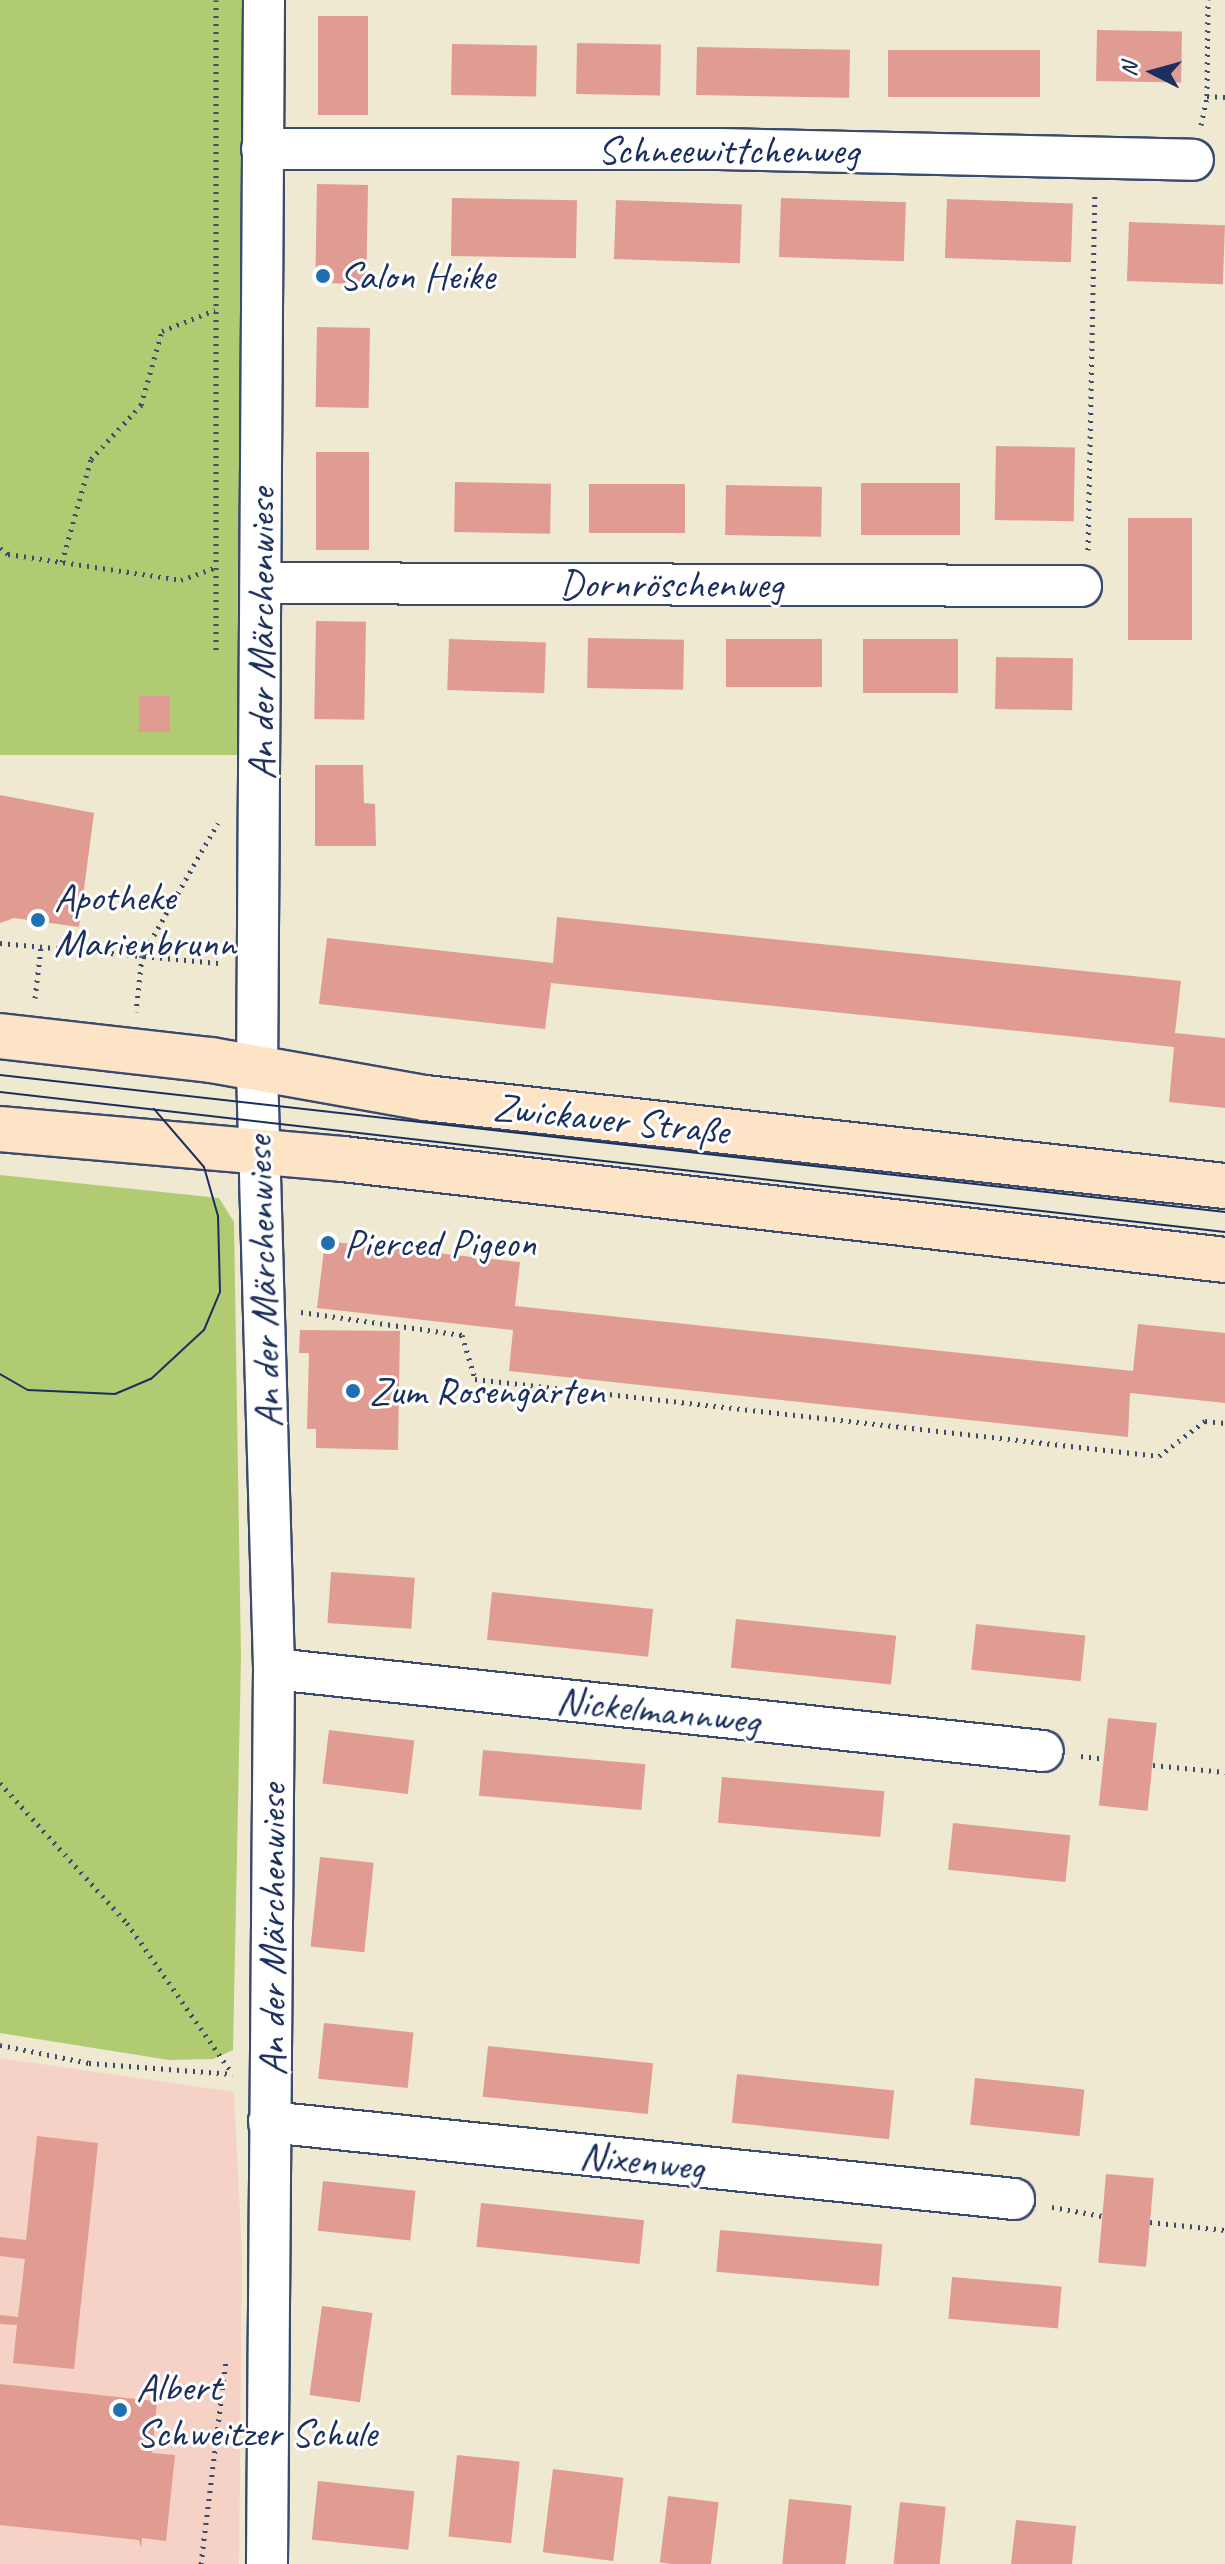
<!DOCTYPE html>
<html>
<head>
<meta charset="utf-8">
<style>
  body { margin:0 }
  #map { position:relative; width:1225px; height:2564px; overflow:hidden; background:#f0e9d1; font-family:Caveat,sans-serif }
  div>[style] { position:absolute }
  .built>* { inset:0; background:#f6d1c5 }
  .green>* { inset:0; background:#b0cb71; transform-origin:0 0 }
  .building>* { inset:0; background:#e09c92; transform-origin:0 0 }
  .path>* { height:5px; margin-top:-2.5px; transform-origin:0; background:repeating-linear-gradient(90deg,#3b4b6f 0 2px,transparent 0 8px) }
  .roads { filter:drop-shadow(2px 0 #3b4b6f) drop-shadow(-2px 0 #3b4b6f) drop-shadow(0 2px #3b4b6f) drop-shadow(0 -2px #3b4b6f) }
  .minor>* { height:40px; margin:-20px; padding:0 20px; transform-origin:20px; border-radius:20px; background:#fff }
  .secondary>* { height:44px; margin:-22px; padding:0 22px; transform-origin:22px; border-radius:22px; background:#fee4c6 }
  .tram>* { height:2px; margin:-1px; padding:0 1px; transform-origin:1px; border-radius:1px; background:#1b2f5e }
  .dots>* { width:22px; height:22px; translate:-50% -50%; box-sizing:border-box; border:4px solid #fff; border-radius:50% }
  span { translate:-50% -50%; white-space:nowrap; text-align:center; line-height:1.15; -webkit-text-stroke:6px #fff; paint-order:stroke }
  .street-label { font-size:40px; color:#1b2f5e }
  .poi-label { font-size:40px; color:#1b2f5e }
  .left { translate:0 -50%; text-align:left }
  .north { position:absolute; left:1113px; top:32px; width:80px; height:80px; -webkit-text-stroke:6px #fff; paint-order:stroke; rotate:276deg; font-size:22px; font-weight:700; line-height:32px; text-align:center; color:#1b2f5e }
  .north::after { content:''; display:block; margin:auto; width:28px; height:36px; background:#1b2f5e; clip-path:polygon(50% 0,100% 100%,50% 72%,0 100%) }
</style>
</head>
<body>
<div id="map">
  <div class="built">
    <i style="clip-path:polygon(0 2058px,234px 2092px,242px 2256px,239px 2564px,0 2564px)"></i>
  </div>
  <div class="green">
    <i style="left:0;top:0;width:249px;height:755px"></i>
    <i style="clip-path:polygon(0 1175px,219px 1198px,234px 1222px,241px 1657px,233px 2050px,213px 2059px,169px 2060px,0 2033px)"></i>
  </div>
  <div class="building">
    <i style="left:318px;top:16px;width:50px;height:99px"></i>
    <i style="left:1097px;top:30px;width:85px;height:51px;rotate:1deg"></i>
    <i style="left:577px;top:43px;width:84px;height:51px;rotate:1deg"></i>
    <i style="left:452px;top:44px;width:85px;height:51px;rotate:1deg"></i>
    <i style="left:697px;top:47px;width:153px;height:48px;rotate:1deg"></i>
    <i style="left:888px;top:50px;width:152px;height:47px"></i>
    <i style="left:317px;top:184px;width:51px;height:99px;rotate:1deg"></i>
    <i style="left:452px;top:198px;width:125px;height:58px;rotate:1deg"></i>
    <i style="left:781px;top:198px;width:125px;height:59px;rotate:2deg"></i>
    <i style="left:947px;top:199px;width:126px;height:59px;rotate:2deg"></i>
    <i style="left:616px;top:200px;width:126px;height:59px;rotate:2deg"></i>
    <i style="left:1129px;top:222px;width:96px;height:59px;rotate:2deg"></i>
    <i style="left:317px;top:327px;width:53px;height:80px;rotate:1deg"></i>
    <i style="left:996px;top:446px;width:79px;height:74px;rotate:1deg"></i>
    <i style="left:316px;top:452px;width:53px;height:98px"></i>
    <i style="left:455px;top:482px;width:96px;height:50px;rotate:1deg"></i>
    <i style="left:861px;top:483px;width:99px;height:52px"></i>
    <i style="left:589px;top:484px;width:96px;height:49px"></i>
    <i style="left:726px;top:485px;width:96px;height:50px;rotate:1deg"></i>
    <i style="left:1128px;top:518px;width:64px;height:122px"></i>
    <i style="left:316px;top:621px;width:50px;height:98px;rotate:1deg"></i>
    <i style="left:588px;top:638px;width:96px;height:50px;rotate:1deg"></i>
    <i style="left:449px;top:639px;width:97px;height:51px;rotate:2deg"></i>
    <i style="left:726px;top:639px;width:96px;height:48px"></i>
    <i style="left:863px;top:639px;width:95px;height:54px"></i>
    <i style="left:996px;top:657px;width:77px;height:52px;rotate:1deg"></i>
    <i style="left:170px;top:696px;width:36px;height:31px;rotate:90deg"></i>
    <i style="clip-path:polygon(315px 765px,363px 765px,364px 803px,375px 804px,376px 846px,315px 846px)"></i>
    <i style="clip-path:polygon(0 795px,94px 813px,79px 927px,14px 918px,0 923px)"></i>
    <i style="clip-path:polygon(557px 917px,1181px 981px,1175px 1033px,1225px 1038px,1225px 1108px,1169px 1102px,1174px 1047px,551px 983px,545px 1029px,319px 1004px,327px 938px,553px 963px)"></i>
    <i style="clip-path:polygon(325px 1241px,520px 1262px,515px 1306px,1133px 1371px,1138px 1324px,1225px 1333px,1225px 1403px,1130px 1393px,1128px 1437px,509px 1371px,513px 1330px,317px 1308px)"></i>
    <i style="clip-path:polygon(300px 1330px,400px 1331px,398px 1450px,316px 1448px,316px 1429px,307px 1429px,309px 1353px,299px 1353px)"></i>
    <i style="left:331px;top:1572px;width:84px;height:51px;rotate:4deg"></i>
    <i style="left:492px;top:1592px;width:162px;height:48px;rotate:6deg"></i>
    <i style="left:736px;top:1619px;width:161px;height:49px;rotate:6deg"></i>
    <i style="left:976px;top:1624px;width:110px;height:46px;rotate:6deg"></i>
    <i style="left:1108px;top:1718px;width:49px;height:88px;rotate:6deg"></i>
    <i style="left:329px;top:1730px;width:86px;height:54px;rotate:7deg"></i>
    <i style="left:483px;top:1750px;width:163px;height:46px;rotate:5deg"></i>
    <i style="left:722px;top:1777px;width:163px;height:46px;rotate:5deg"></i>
    <i style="left:953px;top:1823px;width:118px;height:47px;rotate:6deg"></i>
    <i style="left:320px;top:1857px;width:54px;height:90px;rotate:6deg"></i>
    <i style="left:324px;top:2023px;width:90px;height:56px;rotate:6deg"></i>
    <i style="left:488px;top:2046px;width:166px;height:51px;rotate:6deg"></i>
    <i style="left:737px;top:2074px;width:158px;height:49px;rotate:6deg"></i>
    <i style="left:975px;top:2078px;width:110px;height:47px;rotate:6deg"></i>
    <i style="clip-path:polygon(37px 2136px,98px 2143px,74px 2369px,13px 2363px,17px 2325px,0 2324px,0 2315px,18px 2317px,25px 2259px,0 2256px,0 2237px,26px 2240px)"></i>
    <i style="left:1106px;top:2174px;width:48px;height:89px;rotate:5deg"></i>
    <i style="left:323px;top:2181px;width:93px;height:50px;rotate:6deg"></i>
    <i style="left:481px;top:2203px;width:164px;height:44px;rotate:6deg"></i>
    <i style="left:720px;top:2230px;width:163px;height:42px;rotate:5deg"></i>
    <i style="left:952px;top:2277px;width:110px;height:42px;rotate:5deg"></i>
    <i style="left:322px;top:2306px;width:51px;height:90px;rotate:8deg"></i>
    <i style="clip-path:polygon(0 2384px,154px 2401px,158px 2392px,152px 2453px,175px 2455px,166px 2541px,142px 2538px,141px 2548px,139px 2540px,0 2525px)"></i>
    <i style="left:457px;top:2455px;width:63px;height:82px;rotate:6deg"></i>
    <i style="left:553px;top:2469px;width:71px;height:84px;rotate:7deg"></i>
    <i style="left:318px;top:2481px;width:97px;height:59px;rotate:6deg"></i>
    <i style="left:668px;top:2496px;width:51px;height:67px;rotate:7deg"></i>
    <i style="left:789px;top:2499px;width:63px;height:65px;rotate:6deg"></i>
    <i style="left:900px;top:2502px;width:46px;height:62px;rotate:6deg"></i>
    <i style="clip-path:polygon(1016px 2520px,1076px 2526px,1072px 2564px,1011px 2564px)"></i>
  </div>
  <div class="path">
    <i style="left:216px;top:0;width:651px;rotate:90deg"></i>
    <i style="left:1207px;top:96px;width:96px;rotate:-89.4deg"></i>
    <i style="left:1201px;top:125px;width:30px;rotate:-78deg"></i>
    <i style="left:1207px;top:96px;width:18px;rotate:3deg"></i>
    <i style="left:0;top:548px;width:10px;rotate:37deg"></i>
    <i style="left:8px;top:554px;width:175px;rotate:8.5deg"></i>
    <i style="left:181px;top:580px;width:37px;rotate:-20deg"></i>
    <i style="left:1088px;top:550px;width:354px;rotate:-88.9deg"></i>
    <i style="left:62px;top:562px;width:107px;rotate:-74.3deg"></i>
    <i style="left:91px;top:459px;width:74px;rotate:-47.2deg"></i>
    <i style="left:141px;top:405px;width:77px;rotate:-74.2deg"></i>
    <i style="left:162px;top:331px;width:57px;rotate:-21.6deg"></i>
    <i style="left:0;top:943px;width:143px;rotate:5.2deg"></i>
    <i style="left:142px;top:956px;width:56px;rotate:96.1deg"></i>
    <i style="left:218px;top:963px;width:76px;rotate:-174.7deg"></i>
    <i style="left:142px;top:956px;width:153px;rotate:-60.3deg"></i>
    <i style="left:35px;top:998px;width:51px;rotate:-83.3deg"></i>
    <i style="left:301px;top:1312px;width:163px;rotate:8.1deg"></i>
    <i style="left:462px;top:1335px;width:46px;rotate:73.5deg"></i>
    <i style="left:475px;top:1379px;width:688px;rotate:6.42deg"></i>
    <i style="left:1159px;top:1456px;width:58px;rotate:-37.3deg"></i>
    <i style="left:1205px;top:1421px;width:20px;rotate:6deg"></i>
    <i style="left:1081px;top:1756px;width:23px;rotate:7deg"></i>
    <i style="left:1153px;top:1765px;width:72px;rotate:5.6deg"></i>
    <i style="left:0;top:1783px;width:189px;rotate:47.8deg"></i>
    <i style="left:127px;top:1923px;width:179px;rotate:55deg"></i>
    <i style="left:0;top:2045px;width:91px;rotate:11.4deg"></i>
    <i style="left:89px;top:2063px;width:144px;rotate:4.4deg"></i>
    <i style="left:1052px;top:2207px;width:51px;rotate:10.2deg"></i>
    <i style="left:1150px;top:2222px;width:75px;rotate:6.1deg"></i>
    <i style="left:201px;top:2564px;width:206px;rotate:-83deg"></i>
  </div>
  <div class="roads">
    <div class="minor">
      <i style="left:264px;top:0;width:1070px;rotate:90.37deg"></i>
      <i style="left:257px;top:1070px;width:599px;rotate:88.37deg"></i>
      <i style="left:274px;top:1669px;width:895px;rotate:90.45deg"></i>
      <i style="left:262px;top:149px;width:456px"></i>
      <i style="left:718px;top:149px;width:475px;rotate:1.3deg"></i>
      <i style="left:262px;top:583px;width:819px;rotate:0.21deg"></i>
      <i style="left:274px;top:1669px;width:773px;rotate:6.09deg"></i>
      <i style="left:269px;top:2122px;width:749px;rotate:5.9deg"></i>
    </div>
    <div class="secondary">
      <i style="left:0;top:1036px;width:212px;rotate:6.5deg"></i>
      <i style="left:211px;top:1060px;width:217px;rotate:10.1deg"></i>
      <i style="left:425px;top:1098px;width:805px;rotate:6.28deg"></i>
      <i style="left:0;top:1129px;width:344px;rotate:5deg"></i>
      <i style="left:343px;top:1159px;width:888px;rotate:6.53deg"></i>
    </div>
  </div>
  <div class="tram">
    <i style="left:0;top:1075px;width:1233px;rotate:6.38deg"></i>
    <i style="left:0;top:1092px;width:1233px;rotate:6.52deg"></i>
    <i style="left:0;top:1374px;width:32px;rotate:30deg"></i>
    <i style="left:28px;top:1390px;width:87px;rotate:2.6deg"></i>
    <i style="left:115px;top:1394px;width:39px;rotate:-23deg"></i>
    <i style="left:151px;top:1379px;width:72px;rotate:-42.8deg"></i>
    <i style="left:204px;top:1330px;width:41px;rotate:-67.2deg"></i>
    <i style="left:220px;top:1292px;width:76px;rotate:-91.5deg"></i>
    <i style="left:218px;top:1216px;width:51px;rotate:-105.9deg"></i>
    <i style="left:204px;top:1167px;width:77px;rotate:-130.8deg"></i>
  </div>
  <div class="dots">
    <i style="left:323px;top:276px;background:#1f6fb2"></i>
    <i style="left:38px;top:920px;background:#1f6fb2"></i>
    <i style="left:328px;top:1243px;background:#1f6fb2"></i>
    <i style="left:353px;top:1391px;background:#1f6fb2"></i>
    <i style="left:120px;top:2410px;background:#1f6fb2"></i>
  </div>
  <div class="street-label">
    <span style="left:728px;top:150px">Schneewittchenweg</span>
    <span style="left:671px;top:584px">Dornröschenweg</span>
    <span style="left:261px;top:634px;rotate:-90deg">An der Märchenwiese</span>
    <span style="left:611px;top:1119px;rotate:6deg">Zwickauer Straße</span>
    <span style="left:263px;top:1282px;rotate:-92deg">An der Märchenwiese</span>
    <span style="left:658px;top:1710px;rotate:6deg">Nickelmannweg</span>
    <span style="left:272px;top:1930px;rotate:-90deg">An der Märchenwiese</span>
    <span style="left:642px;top:2161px;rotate:6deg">Nixenweg</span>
  </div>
  <div class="poi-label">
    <span class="left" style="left:339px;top:276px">Salon Heike</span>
    <span class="left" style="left:54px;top:920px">Apotheke<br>Marienbrunn</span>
    <span class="left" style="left:344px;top:1243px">Pierced Pigeon</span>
    <span class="left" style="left:369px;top:1391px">Zum Rosengarten</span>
    <span class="left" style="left:136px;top:2410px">Albert<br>Schweitzer Schule</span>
  </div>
  <div class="north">N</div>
</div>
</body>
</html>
